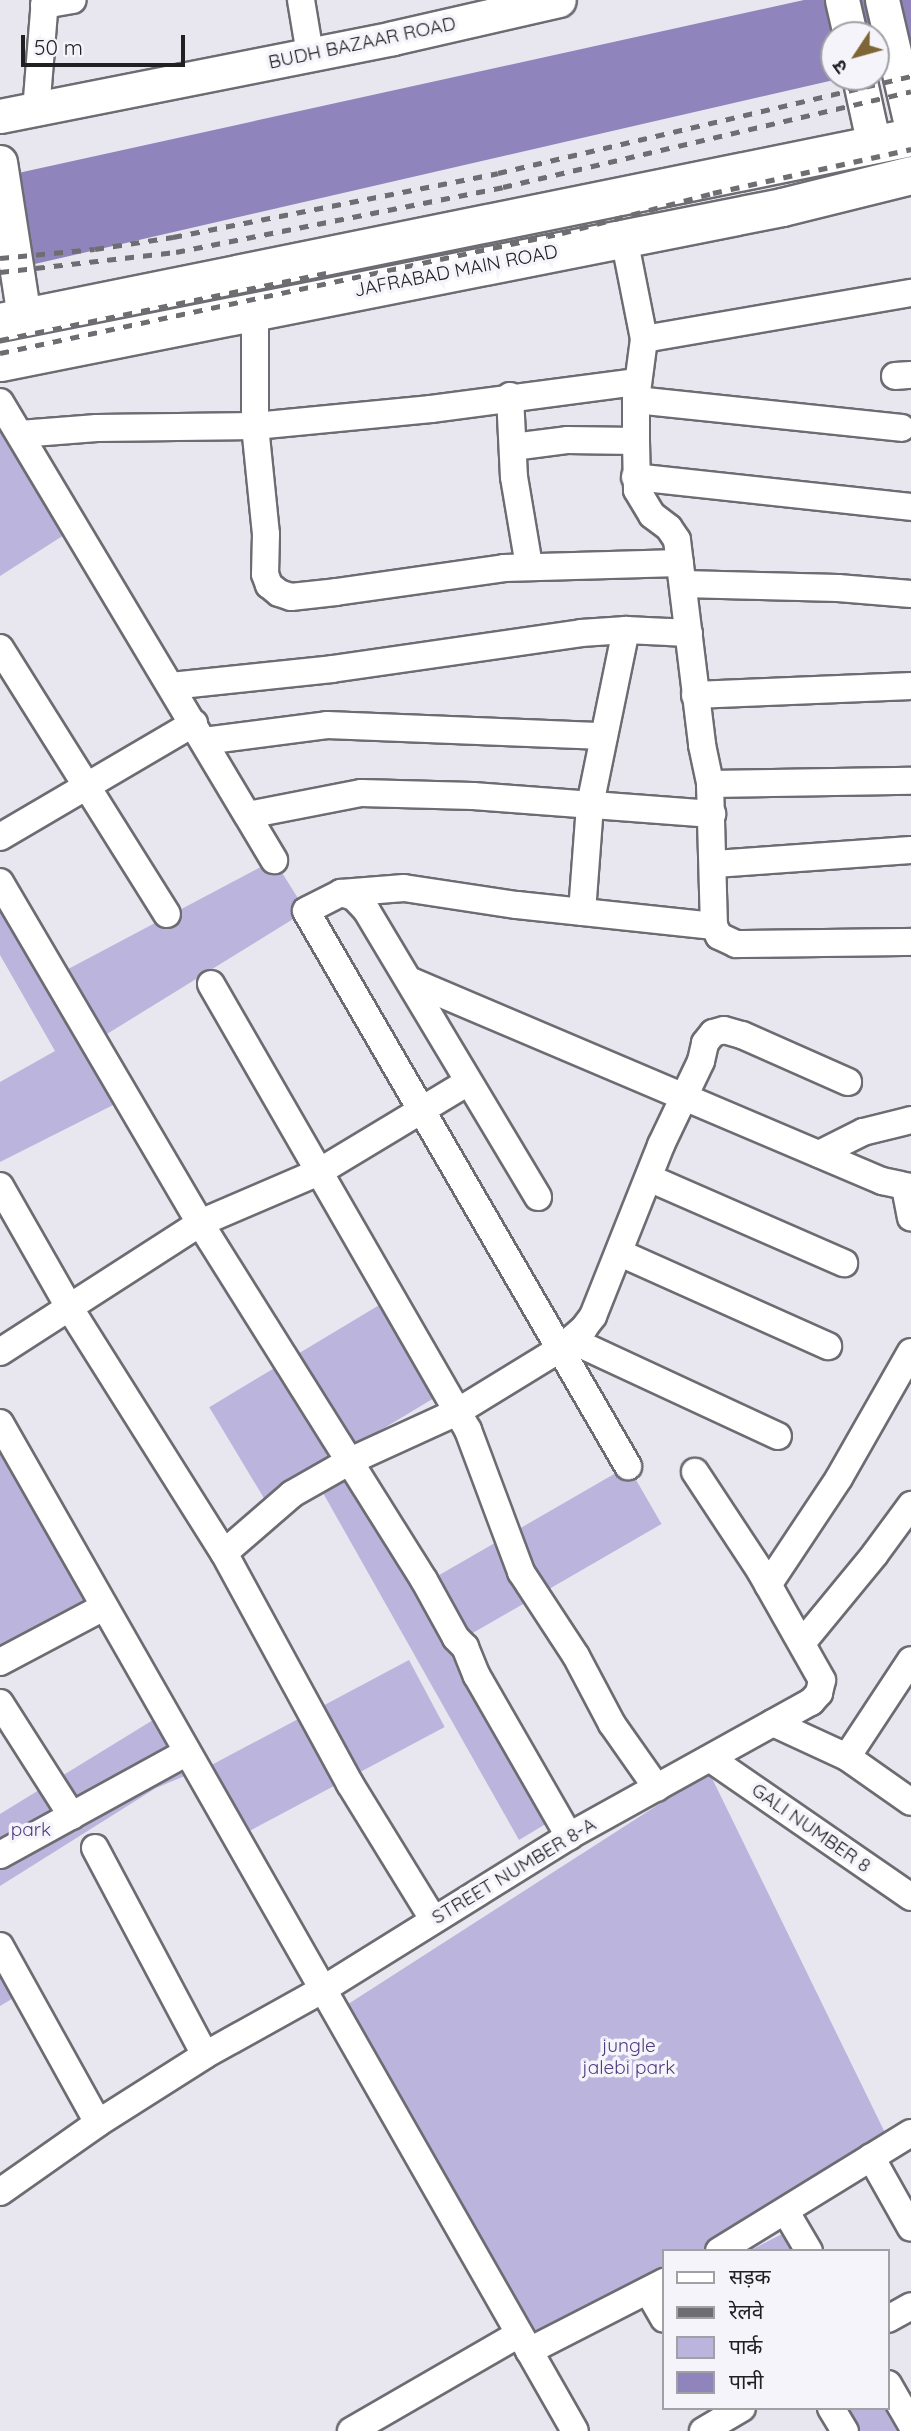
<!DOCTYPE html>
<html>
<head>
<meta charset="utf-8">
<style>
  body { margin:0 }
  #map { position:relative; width:911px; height:2431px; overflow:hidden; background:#e8e6ee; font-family:Quicksand,"Noto Sans Devanagari",sans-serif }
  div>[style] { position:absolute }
  .green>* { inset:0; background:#bbb4dd; transform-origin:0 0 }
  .water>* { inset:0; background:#9084bc }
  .roads { filter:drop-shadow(2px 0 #6d6c72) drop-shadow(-2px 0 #6d6c72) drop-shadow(0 2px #6d6c72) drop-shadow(0 -2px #6d6c72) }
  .minor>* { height:26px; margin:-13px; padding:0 13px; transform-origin:13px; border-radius:13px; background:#fff }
  .tertiary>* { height:33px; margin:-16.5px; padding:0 16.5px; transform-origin:16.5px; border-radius:16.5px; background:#fff }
  .secondary>* { height:37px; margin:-18.5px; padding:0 18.5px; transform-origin:18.5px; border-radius:18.5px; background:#fff }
  .rail>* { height:5px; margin-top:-2.5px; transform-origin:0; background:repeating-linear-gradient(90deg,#6e6d72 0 9px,transparent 0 18px) }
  span { translate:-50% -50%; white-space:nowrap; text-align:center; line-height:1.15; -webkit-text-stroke:7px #f5f4fb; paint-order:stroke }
  .street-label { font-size:19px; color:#212124 }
  .park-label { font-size:19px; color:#4c397f }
  .legend { position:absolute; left:662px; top:2249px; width:228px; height:161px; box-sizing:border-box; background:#f5f4fb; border:2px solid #a0a0a5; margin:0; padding:9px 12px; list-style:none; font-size:21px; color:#212124 }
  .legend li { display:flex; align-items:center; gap:14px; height:35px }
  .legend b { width:35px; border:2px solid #a0a0a5 }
  .north { position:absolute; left:820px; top:21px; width:70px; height:70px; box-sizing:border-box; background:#f5f4fb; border:2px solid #a0a0a5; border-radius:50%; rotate:234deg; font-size:19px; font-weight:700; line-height:28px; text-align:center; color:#212124 }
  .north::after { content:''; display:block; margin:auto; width:24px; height:32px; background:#7d6535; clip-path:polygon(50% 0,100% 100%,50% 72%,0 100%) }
  .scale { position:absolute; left:21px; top:35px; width:164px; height:32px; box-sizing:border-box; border:4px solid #212124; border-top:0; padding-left:9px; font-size:21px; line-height:24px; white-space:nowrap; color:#212124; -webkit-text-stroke:5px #f5f4fb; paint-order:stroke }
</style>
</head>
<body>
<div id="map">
  <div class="green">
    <i style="clip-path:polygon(0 404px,75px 528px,0 576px)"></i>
    <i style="clip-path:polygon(274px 860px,306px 911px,94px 1042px,127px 1098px,0 1162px,0 1082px,55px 1051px,0 955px,0 883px,55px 976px)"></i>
    <i style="left:391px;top:1298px;width:108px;height:212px;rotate:59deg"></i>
    <i style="clip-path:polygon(0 1436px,89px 1603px,0 1655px)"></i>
    <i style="clip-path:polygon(350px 1461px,559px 1816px,519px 1840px,314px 1477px)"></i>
    <i style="left:628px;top:1466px;width:67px;height:234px;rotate:60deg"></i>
    <i style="left:409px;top:1660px;width:76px;height:239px;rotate:62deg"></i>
    <i style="clip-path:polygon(153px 1720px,187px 1775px,156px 1788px,0 1886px,0 1814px)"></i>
    <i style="clip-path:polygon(709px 1772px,891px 2145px,751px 2226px,702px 2251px,664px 2251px,664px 2269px,532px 2335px,342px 2008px)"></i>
    <i style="clip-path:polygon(0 1971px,15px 1997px,0 2006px)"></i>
    <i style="clip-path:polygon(786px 2232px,796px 2251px,749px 2251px)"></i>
    <i style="clip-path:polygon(838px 2408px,884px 2408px,897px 2431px,851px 2431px)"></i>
  </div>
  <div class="water">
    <i style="clip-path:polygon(804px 0,911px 0,911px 62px,876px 70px,876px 35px,834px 35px,834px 77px,847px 77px,0 272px,0 177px)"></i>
  </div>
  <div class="roads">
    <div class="minor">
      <i style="left:301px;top:0;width:55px;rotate:80.5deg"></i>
      <i style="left:44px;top:5px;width:29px;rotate:-10deg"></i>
      <i style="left:36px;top:111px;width:111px;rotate:-85.4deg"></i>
      <i style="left:624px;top:238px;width:103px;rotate:78.8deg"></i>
      <i style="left:644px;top:339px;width:62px;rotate:97.5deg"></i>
      <i style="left:636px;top:400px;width:41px;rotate:90deg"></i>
      <i style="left:255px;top:311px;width:115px;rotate:90deg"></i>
      <i style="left:255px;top:426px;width:109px;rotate:84.2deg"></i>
      <i style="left:266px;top:534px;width:40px;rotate:91.4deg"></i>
      <i style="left:265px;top:574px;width:12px;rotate:70deg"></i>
      <i style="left:269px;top:585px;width:13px;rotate:39deg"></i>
      <i style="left:279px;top:593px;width:13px;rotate:18deg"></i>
      <i style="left:291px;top:597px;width:45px;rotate:-6.3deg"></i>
      <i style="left:336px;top:592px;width:170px;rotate:-8.1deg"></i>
      <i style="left:504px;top:568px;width:176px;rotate:-1.6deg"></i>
      <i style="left:644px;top:339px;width:271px;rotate:-9.8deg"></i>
      <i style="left:895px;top:376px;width:16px;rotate:-4deg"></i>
      <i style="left:510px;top:396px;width:81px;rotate:87.2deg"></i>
      <i style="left:514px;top:477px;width:90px;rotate:80.4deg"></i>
      <i style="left:636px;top:400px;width:267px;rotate:6deg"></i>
      <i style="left:0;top:402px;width:534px;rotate:59.11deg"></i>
      <i style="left:20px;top:434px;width:77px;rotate:-4.5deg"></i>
      <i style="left:97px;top:428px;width:158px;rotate:-0.7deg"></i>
      <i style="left:255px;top:426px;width:177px;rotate:-5.5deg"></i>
      <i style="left:431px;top:409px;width:208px;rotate:-7.5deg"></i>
      <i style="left:513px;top:447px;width:54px;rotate:-7.4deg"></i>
      <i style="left:567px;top:440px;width:69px;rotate:0.8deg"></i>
      <i style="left:636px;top:441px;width:49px;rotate:88.8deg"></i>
      <i style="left:637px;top:490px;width:29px;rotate:59deg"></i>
      <i style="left:652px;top:515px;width:21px;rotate:37deg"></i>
      <i style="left:669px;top:528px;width:14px;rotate:56deg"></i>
      <i style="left:677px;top:540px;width:207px;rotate:83deg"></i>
      <i style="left:702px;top:745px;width:40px;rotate:78deg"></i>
      <i style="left:710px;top:784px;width:142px;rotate:88.4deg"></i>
      <i style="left:714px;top:926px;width:11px;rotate:63deg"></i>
      <i style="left:719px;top:936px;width:19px;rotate:25deg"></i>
      <i style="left:736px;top:944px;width:175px;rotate:-0.7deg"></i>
      <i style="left:635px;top:477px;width:278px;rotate:6.2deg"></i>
      <i style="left:683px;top:584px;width:155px;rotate:1.5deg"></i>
      <i style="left:838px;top:588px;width:73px;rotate:4.7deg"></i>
      <i style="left:0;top:648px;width:314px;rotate:57.9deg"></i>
      <i style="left:171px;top:686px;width:162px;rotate:-6deg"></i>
      <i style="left:332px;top:669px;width:252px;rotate:-8.2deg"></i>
      <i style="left:581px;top:633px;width:45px;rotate:-3.8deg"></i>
      <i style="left:626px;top:630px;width:63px;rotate:2.7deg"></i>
      <i style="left:695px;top:695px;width:216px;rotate:-2.4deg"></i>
      <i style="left:204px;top:741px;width:124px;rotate:-7.4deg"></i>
      <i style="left:327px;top:725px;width:277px;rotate:2.3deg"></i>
      <i style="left:710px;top:784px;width:201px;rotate:-0.9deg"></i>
      <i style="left:248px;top:815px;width:115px;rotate:-11deg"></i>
      <i style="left:361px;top:793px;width:112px;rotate:1.5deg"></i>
      <i style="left:473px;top:796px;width:240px;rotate:4.3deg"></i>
      <i style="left:0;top:837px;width:225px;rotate:-30.4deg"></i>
      <i style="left:715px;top:864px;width:196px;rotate:-4.1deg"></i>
      <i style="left:0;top:882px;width:395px;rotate:59.6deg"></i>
      <i style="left:200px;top:1223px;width:421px;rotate:57.9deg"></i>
      <i style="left:424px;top:1580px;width:66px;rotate:61.1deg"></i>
      <i style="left:456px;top:1638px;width:13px;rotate:45deg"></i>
      <i style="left:465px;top:1647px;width:31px;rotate:68deg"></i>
      <i style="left:477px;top:1676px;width:185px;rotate:60.1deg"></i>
      <i style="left:341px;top:893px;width:63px;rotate:-4.5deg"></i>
      <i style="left:404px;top:888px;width:114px;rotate:8.6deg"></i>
      <i style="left:517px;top:905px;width:198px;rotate:6.1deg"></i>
      <i style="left:582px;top:912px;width:107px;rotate:-85.7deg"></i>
      <i style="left:590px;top:805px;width:179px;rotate:-78.4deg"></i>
      <i style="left:411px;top:981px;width:512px;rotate:23.01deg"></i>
      <i style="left:882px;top:1181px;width:30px;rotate:12deg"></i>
      <i style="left:211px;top:984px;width:515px;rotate:60.05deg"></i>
      <i style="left:468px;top:1430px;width:152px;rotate:69.5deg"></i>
      <i style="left:521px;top:1572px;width:100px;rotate:56.8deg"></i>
      <i style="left:576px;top:1656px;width:77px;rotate:62.1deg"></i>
      <i style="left:612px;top:1724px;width:78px;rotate:54.9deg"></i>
      <i style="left:819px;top:1154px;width:49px;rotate:-26.6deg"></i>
      <i style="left:863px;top:1132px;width:49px;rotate:-14deg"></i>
      <i style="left:649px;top:1178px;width:213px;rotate:23.6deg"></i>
      <i style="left:0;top:1186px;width:139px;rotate:60.3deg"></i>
      <i style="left:69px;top:1307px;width:291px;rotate:57.8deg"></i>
      <i style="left:224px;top:1553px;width:263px;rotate:61.4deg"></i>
      <i style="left:350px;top:1784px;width:158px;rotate:58.4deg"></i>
      <i style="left:905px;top:1187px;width:31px;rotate:79deg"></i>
      <i style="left:538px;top:1197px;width:333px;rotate:-120.9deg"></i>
      <i style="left:367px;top:911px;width:19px;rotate:-133deg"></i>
      <i style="left:354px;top:897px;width:14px;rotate:-163deg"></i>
      <i style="left:341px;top:893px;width:39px;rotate:153deg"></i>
      <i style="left:306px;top:911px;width:642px;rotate:59.88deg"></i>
      <i style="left:620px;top:1253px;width:228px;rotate:24.1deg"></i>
      <i style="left:571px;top:1340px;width:228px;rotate:24.9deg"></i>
      <i style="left:0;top:1352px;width:238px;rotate:-32.8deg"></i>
      <i style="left:200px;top:1223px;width:129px;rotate:-23.2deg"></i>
      <i style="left:319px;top:1172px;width:174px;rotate:-31.1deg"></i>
      <i style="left:0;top:1423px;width:1160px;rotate:60.3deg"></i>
      <i style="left:224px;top:1553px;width:90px;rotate:-40.9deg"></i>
      <i style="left:292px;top:1494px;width:67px;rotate:-29.6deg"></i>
      <i style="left:350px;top:1461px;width:118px;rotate:-24.6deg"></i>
      <i style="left:457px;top:1412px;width:121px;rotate:-31.5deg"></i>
      <i style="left:560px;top:1349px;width:32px;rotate:-41deg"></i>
      <i style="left:584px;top:1328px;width:15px;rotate:-53deg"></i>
      <i style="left:593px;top:1316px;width:184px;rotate:-68.3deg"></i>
      <i style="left:661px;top:1145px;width:93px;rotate:-64.5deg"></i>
      <i style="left:701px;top:1061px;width:18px;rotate:-77deg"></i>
      <i style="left:705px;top:1043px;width:13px;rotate:-51deg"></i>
      <i style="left:713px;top:1033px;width:11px;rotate:-15deg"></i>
      <i style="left:724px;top:1030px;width:19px;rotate:16deg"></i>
      <i style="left:742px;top:1035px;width:116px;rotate:23.9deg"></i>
      <i style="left:768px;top:1585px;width:128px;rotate:-56.4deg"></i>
      <i style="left:839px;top:1478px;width:145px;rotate:-60.3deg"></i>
      <i style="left:802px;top:1643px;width:115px;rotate:-50.6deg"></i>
      <i style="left:875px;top:1554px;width:61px;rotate:-53.7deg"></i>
      <i style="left:0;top:1662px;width:118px;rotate:-27.9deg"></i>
      <i style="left:0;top:1703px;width:134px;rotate:57.5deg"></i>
      <i style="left:773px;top:1723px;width:81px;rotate:24.7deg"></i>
      <i style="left:847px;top:1757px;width:78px;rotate:35.1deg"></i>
      <i style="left:847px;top:1757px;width:116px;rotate:-56.6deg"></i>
      <i style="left:711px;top:1759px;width:243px;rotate:34.6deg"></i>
      <i style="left:95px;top:1848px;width:234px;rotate:62deg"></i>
      <i style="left:0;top:1855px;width:213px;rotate:-28.8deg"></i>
      <i style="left:0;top:1946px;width:202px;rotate:61deg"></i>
      <i style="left:871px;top:2157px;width:81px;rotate:60.6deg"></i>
      <i style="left:0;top:2192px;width:120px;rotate:-35.1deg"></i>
      <i style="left:98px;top:2123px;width:127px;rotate:-32.4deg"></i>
      <i style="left:205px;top:2055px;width:134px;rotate:-29.1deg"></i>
      <i style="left:322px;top:1990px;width:291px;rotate:-31.9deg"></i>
      <i style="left:569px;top:1836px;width:277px;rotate:-29deg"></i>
      <i style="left:811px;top:1702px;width:12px;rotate:-48deg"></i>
      <i style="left:819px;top:1693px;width:13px;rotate:-77deg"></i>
      <i style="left:822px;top:1680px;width:124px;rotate:-119.5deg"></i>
      <i style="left:761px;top:1572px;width:120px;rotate:-123.4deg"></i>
      <i style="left:786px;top:2212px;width:45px;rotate:59.5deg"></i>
      <i style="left:719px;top:2251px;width:225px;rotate:-31.6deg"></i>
      <i style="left:648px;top:2291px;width:32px;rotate:60deg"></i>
      <i style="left:888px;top:2319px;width:26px;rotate:-29deg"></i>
      <i style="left:529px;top:2351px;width:152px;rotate:-27.1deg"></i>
      <i style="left:888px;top:2384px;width:46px;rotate:60.1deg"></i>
      <i style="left:831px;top:2408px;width:27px;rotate:59deg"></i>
      <i style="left:351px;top:2431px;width:194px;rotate:-30deg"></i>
      <i style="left:703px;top:2431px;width:45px;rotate:-30.5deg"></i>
    </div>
    <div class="tertiary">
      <i style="left:842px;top:0;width:36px;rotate:77deg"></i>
      <i style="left:882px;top:0;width:128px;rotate:76.9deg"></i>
      <i style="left:859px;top:77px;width:70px;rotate:77.6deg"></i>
      <i style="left:0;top:116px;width:401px;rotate:-11.2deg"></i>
      <i style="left:393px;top:38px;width:170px;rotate:-12.9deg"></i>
      <i style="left:0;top:162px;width:157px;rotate:81.2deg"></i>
    </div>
    <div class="secondary">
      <i style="left:0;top:322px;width:930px;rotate:-11.48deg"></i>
      <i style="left:0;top:362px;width:797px;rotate:-11.21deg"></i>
      <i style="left:782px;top:207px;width:133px;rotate:-13.9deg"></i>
    </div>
  </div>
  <div class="rail">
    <i style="left:0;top:258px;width:95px;rotate:-5.4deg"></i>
    <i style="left:95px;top:249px;width:79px;rotate:-8.7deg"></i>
    <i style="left:173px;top:237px;width:331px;rotate:-11.1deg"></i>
    <i style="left:498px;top:173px;width:424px;rotate:-13.2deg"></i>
    <i style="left:0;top:272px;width:177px;rotate:-6.5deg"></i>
    <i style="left:176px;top:252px;width:333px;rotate:-11.2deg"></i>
    <i style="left:503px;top:187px;width:419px;rotate:-13.2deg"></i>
    <i style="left:0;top:340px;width:333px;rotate:-11.6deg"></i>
    <i style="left:0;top:353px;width:575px;rotate:-12.05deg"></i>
    <i style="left:562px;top:233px;width:156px;rotate:-14.8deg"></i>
    <i style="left:713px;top:193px;width:203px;rotate:-12.5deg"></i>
  </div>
  <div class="street-label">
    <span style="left:362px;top:43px;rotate:-12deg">BUDH BAZAAR ROAD</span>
    <span style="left:456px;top:271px;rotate:-11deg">JAFRABAD MAIN ROAD</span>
    <span style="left:811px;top:1828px;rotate:35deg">GALI NUMBER 8</span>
    <span style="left:514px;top:1871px;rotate:-31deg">STREET NUMBER 8-A</span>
  </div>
  <div class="park-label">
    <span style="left:31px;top:1830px">park</span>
    <span style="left:629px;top:2057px">jungle<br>jalebi park</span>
  </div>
  <ul class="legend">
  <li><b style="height:9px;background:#fff"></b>सड़क</li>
  <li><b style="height:9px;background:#6e6d72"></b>रेलवे</li>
  <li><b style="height:19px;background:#bbb4dd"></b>पार्क</li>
  <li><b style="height:19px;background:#9084bc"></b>पानी</li>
  </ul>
  <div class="north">उ</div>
  <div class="scale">50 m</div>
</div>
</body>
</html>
